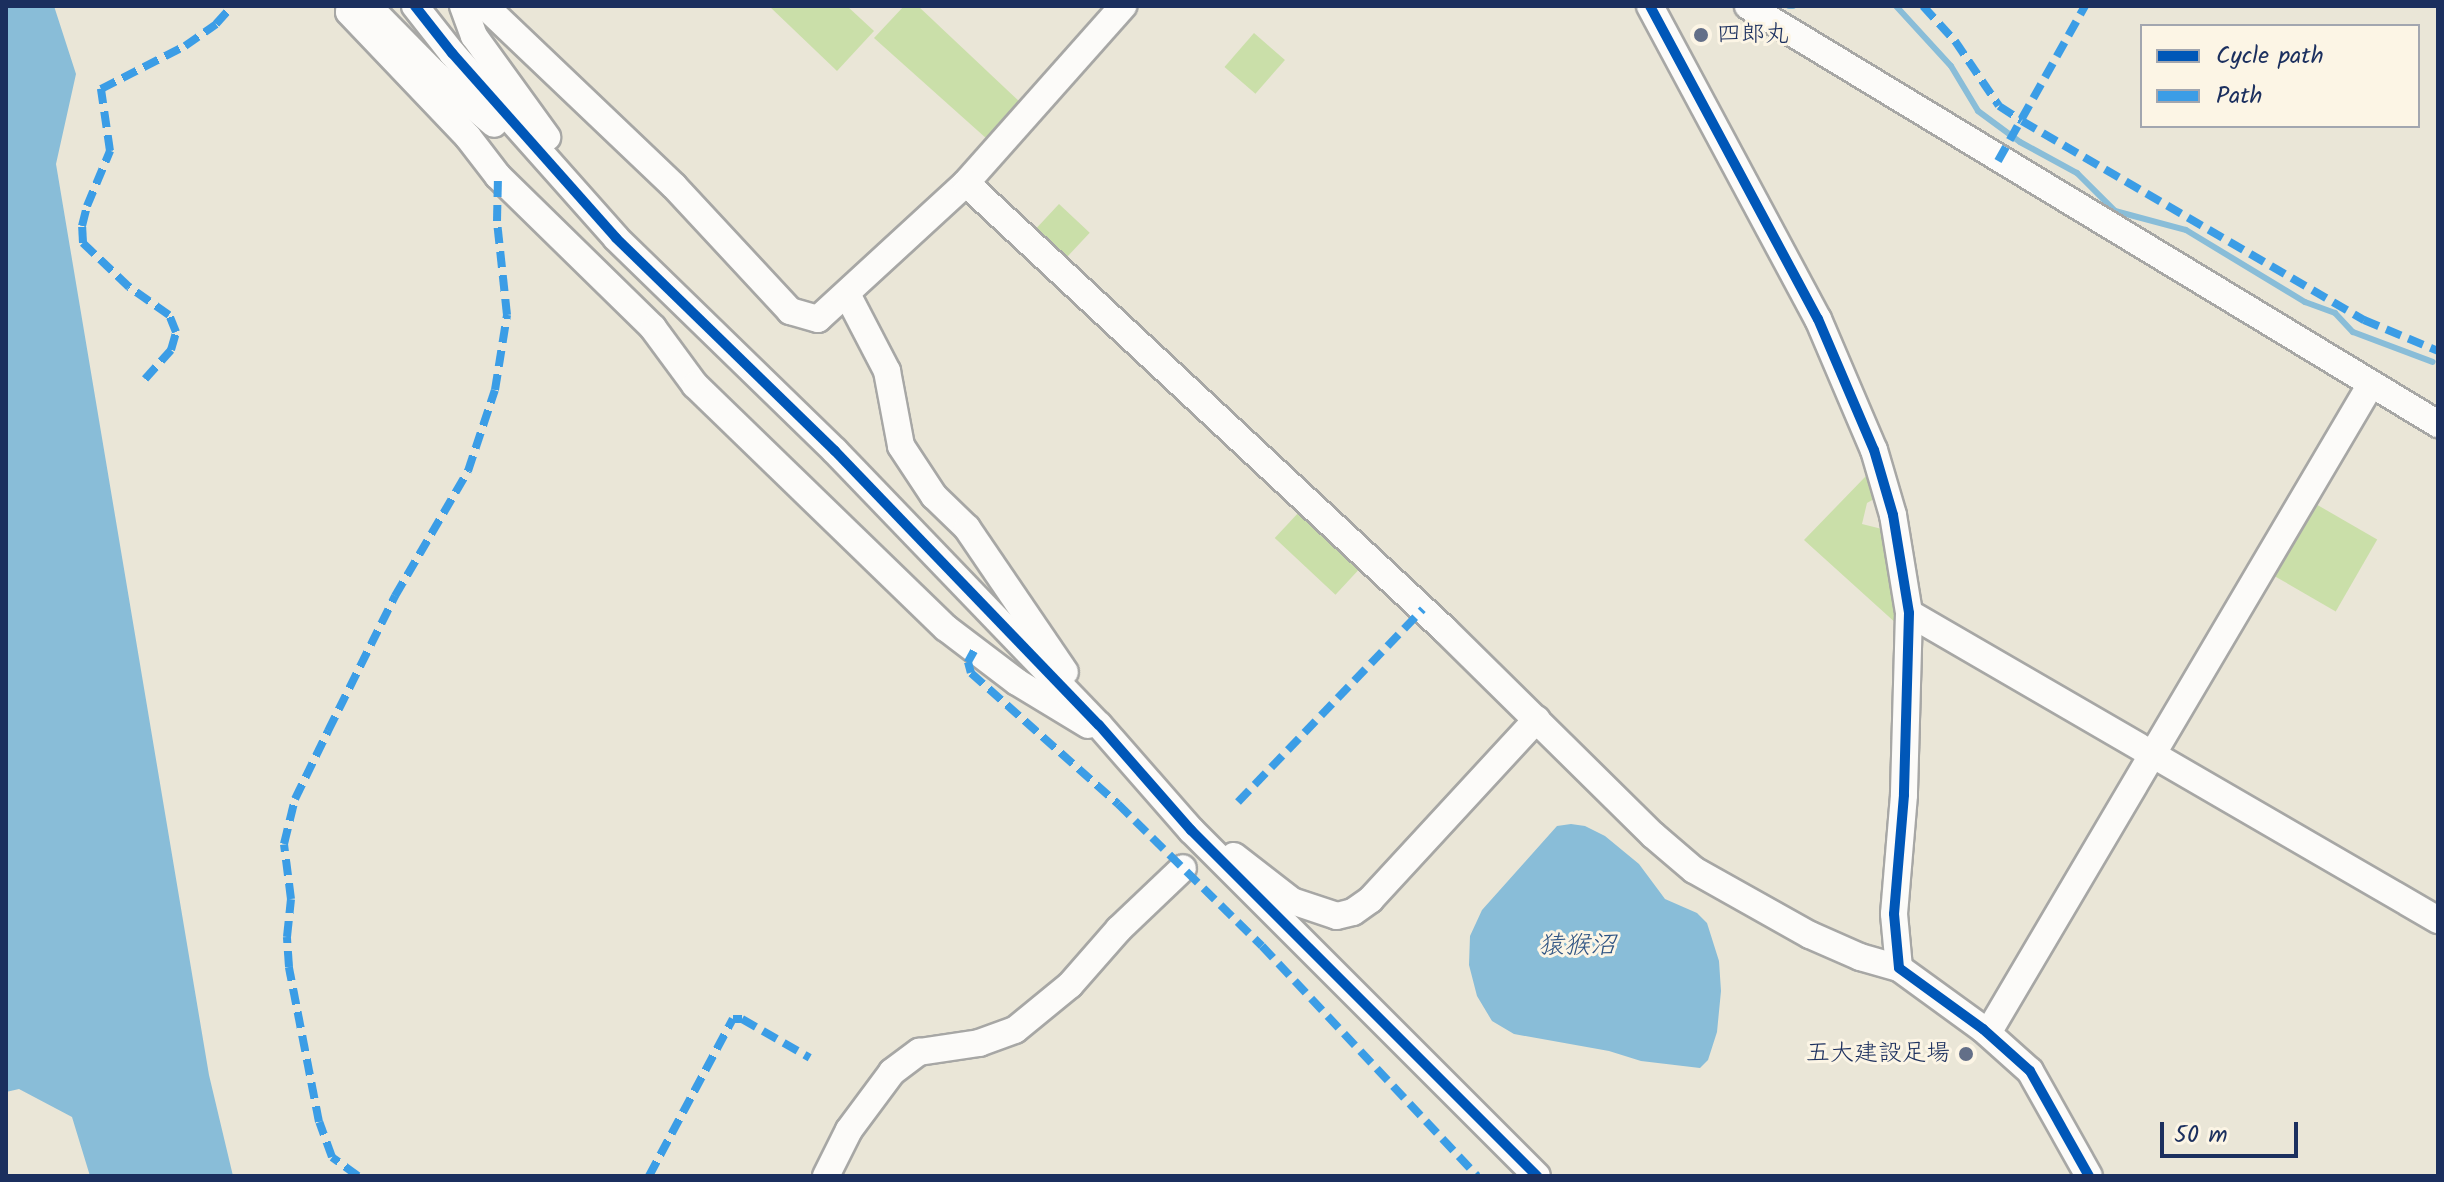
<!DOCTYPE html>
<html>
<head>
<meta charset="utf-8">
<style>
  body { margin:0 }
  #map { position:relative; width:2444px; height:1182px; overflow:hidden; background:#eae6d7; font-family:Kalam,"Klee One",sans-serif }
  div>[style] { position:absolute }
  .green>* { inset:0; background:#cadfa9; transform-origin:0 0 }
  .water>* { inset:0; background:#89bdd8 }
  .stream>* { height:6px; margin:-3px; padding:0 3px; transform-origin:3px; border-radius:3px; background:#89bdd8 }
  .roads { filter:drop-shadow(2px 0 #a7a7a5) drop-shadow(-2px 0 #a7a7a5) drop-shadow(0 2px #a7a7a5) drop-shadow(0 -2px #a7a7a5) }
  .minor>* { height:26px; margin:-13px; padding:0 13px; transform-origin:13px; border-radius:13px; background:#fcfbf9 }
  .quiet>* { height:8px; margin-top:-4px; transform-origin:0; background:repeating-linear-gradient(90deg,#3b9de6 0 16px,transparent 0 24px) }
  .cycleway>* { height:10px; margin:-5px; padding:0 5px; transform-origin:5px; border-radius:5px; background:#0057b8 }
  .dots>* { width:22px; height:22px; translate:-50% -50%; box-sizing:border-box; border:4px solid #fcf5e5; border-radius:50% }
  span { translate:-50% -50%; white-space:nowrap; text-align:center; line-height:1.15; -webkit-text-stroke:6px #fcf5e5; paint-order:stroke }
  .poi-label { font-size:24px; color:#1b2f5e }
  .left { translate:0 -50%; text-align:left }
  .right { translate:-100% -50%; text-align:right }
  .water-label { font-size:26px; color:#2f5483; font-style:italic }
  .frame { position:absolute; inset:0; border:8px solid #1b2f5e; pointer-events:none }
  .legend { position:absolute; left:2140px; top:24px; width:280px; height:104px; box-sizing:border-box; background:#fcf5e5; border:2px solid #a2a6af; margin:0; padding:10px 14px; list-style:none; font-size:24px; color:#1b2f5e }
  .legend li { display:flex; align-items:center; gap:16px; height:40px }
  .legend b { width:40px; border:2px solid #a2a6af }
  .scale { position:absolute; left:2160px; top:1122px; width:138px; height:36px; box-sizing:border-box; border:4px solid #1b2f5e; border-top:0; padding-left:10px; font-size:24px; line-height:28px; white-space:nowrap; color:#1b2f5e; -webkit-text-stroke:6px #fcf5e5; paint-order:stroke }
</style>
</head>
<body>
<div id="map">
  <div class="green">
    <i style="clip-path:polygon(769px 6px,847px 6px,874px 31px,837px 71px)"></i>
    <i style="clip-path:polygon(904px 6px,918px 6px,1021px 103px,987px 139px,874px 38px)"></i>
    <i style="left:1254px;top:33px;width:41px;height:45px;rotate:41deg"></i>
    <i style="left:1059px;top:204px;width:42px;height:42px;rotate:43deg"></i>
    <i style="clip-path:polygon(1867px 475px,1874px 499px,1867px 503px,1862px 524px,1882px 529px,1898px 625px,1804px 540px)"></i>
    <i style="left:2314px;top:503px;width:73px;height:83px;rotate:30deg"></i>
    <i style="left:1300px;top:511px;width:83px;height:37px;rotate:43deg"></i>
  </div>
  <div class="water">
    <i style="clip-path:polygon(6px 6px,54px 6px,76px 74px,56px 164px,209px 1075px,233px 1176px,90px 1176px,72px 1117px,19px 1089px,6px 1092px)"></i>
    <i style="clip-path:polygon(1571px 824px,1585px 826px,1605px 836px,1639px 864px,1665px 899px,1697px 913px,1707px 923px,1719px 961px,1721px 991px,1717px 1032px,1708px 1060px,1700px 1068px,1641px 1061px,1609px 1051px,1514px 1034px,1492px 1021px,1477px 996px,1469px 965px,1470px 936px,1482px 910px,1557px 826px)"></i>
  </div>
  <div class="stream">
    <i style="left:1789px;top:6px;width:4px"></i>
    <i style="left:1896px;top:6px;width:81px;rotate:47.5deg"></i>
    <i style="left:1951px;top:66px;width:52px;rotate:59deg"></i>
    <i style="left:1978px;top:111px;width:52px;rotate:36.4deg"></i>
    <i style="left:2020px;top:142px;width:65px;rotate:28.5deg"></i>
    <i style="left:2077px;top:173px;width:54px;rotate:45deg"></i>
    <i style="left:2115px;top:211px;width:73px;rotate:15deg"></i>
    <i style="left:2186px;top:230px;width:139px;rotate:31.2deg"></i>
    <i style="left:2305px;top:302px;width:32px;rotate:20deg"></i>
    <i style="left:2335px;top:313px;width:26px;rotate:47deg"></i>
    <i style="left:2353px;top:332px;width:85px;rotate:20.6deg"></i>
  </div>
  <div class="roads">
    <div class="minor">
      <i style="left:351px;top:6px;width:6px;rotate:108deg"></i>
      <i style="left:349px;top:12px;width:173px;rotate:46.4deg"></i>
      <i style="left:468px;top:137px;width:49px;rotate:52.4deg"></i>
      <i style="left:498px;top:176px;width:217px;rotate:44.4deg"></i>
      <i style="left:653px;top:328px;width:71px;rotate:53.6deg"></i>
      <i style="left:695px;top:385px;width:349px;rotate:44.1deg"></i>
      <i style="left:946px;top:628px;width:89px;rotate:37.3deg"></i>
      <i style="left:1017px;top:682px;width:83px;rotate:31.2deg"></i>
      <i style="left:368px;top:6px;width:93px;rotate:45.4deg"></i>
      <i style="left:433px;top:72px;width:80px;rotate:40.4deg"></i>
      <i style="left:415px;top:6px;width:60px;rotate:51.8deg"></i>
      <i style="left:452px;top:53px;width:247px;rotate:48.4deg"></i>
      <i style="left:616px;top:238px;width:305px;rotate:44.2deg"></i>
      <i style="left:835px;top:451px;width:380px;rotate:46.1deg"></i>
      <i style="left:1099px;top:725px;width:140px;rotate:48.8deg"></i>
      <i style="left:1191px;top:830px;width:489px;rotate:45deg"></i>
      <i style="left:463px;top:6px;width:32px;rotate:70deg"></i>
      <i style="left:474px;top:36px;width:125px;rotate:54.1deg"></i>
      <i style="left:485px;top:6px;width:261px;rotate:43.6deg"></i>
      <i style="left:674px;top:186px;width:171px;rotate:47.1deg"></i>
      <i style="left:790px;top:311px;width:29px;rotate:16deg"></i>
      <i style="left:818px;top:319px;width:201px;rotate:-42.6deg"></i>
      <i style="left:966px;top:183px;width:237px;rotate:-48.4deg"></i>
      <i style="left:1650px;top:6px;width:355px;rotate:61.8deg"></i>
      <i style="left:1818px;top:319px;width:142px;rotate:66.9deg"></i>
      <i style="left:1874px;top:450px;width:68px;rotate:73.7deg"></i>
      <i style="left:1893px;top:515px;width:99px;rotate:80.7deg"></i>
      <i style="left:1909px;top:613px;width:182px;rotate:91.6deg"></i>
      <i style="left:1904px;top:795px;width:119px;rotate:94.8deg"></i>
      <i style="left:1894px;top:914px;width:54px;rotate:84.7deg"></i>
      <i style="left:1899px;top:968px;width:104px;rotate:36deg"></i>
      <i style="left:1983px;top:1029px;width:63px;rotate:41.8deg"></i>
      <i style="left:2030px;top:1071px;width:120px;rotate:60.7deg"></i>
      <i style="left:1748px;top:6px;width:807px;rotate:31.21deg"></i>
      <i style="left:966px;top:183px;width:655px;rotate:43.02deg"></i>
      <i style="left:1445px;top:630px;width:292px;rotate:44.6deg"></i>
      <i style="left:1653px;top:835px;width:54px;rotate:40.5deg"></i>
      <i style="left:1694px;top:870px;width:133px;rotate:29.3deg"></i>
      <i style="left:1810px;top:935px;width:55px;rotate:23.7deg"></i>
      <i style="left:1860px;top:957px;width:41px;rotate:15.8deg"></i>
      <i style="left:847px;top:294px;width:87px;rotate:62.5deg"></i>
      <i style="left:887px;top:371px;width:76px;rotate:79.4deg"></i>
      <i style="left:901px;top:446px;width:60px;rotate:56.6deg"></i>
      <i style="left:934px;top:496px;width:46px;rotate:44.1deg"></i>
      <i style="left:967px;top:528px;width:174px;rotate:55.8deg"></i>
      <i style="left:1909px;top:613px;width:612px;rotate:30.13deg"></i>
      <i style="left:1234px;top:856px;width:73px;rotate:37.8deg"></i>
      <i style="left:1292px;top:901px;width:47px;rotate:18.4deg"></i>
      <i style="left:1337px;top:916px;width:16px;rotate:-14deg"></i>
      <i style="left:1353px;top:912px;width:21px;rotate:-35deg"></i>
      <i style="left:1370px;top:900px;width:246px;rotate:-47.3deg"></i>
      <i style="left:1988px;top:1033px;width:754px;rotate:-59.45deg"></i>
      <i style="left:826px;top:1176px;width:51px;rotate:-63.4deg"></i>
      <i style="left:849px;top:1130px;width:72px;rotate:-53.4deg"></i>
      <i style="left:892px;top:1072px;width:34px;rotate:-37deg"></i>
      <i style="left:919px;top:1052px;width:61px;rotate:-8.5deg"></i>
      <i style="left:979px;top:1043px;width:38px;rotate:-20deg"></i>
      <i style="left:1015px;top:1030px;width:71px;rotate:-39.3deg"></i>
      <i style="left:1070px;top:985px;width:74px;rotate:-48.8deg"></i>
      <i style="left:1119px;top:929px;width:88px;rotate:-43.6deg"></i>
    </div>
  </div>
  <div class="quiet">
    <i style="left:1923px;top:6px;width:47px;rotate:47.6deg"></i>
    <i style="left:1955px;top:41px;width:78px;rotate:55.9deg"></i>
    <i style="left:1999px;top:106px;width:27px;rotate:33deg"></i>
    <i style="left:2022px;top:121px;width:396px;rotate:30.2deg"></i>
    <i style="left:2364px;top:320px;width:80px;rotate:22.7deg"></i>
    <i style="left:1998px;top:161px;width:178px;rotate:-60.7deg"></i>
    <i style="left:145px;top:379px;width:39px;rotate:-48deg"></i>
    <i style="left:171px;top:350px;width:19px;rotate:-74deg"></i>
    <i style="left:176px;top:332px;width:18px;rotate:-112deg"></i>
    <i style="left:169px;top:315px;width:49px;rotate:-145deg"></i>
    <i style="left:129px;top:287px;width:64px;rotate:-136.3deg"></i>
    <i style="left:83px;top:243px;width:17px;rotate:-93deg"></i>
    <i style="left:82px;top:226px;width:21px;rotate:-76deg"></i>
    <i style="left:87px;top:206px;width:60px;rotate:-67.3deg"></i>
    <i style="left:110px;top:151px;width:63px;rotate:-98.3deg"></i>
    <i style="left:101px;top:89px;width:94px;rotate:-27.1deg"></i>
    <i style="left:185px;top:46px;width:38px;rotate:-35deg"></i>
    <i style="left:216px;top:24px;width:24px;rotate:-48deg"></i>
    <i style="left:974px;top:651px;width:13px;rotate:119deg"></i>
    <i style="left:968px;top:662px;width:11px;rotate:75deg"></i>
    <i style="left:971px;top:673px;width:197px;rotate:41.7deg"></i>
    <i style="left:1118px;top:804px;width:202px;rotate:44.6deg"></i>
    <i style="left:1262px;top:946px;width:315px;rotate:46.9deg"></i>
    <i style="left:1238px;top:802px;width:267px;rotate:-46.2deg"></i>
    <i style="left:358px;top:1176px;width:32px;rotate:-144deg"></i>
    <i style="left:332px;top:1157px;width:37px;rotate:-110deg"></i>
    <i style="left:319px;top:1122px;width:158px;rotate:-101deg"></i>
    <i style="left:289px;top:967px;width:30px;rotate:-94deg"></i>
    <i style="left:287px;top:937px;width:38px;rotate:-84deg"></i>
    <i style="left:291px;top:899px;width:55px;rotate:-97.3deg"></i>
    <i style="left:284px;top:844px;width:46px;rotate:-76.3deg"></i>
    <i style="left:295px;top:799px;width:76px;rotate:-64.1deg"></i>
    <i style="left:328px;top:731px;width:151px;rotate:-63.6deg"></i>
    <i style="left:395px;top:596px;width:145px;rotate:-59.7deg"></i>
    <i style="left:468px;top:471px;width:85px;rotate:-71.6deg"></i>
    <i style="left:495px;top:390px;width:76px;rotate:-80.9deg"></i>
    <i style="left:507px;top:315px;width:95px;rotate:-96.1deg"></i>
    <i style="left:497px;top:221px;width:45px;rotate:-88.7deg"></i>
    <i style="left:649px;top:1176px;width:178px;rotate:-61.9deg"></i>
    <i style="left:733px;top:1019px;width:9px"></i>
    <i style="left:742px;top:1019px;width:78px;rotate:29.8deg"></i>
  </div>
  <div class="cycleway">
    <i style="left:415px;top:6px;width:60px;rotate:51.8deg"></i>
    <i style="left:452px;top:53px;width:247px;rotate:48.4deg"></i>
    <i style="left:616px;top:238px;width:305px;rotate:44.2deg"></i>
    <i style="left:835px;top:451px;width:380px;rotate:46.1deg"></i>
    <i style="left:1099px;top:725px;width:140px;rotate:48.8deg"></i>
    <i style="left:1191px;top:830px;width:489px;rotate:45deg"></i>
    <i style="left:1650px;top:6px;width:355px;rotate:61.8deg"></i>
    <i style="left:1818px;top:319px;width:142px;rotate:66.9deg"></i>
    <i style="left:1874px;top:450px;width:68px;rotate:73.7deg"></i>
    <i style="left:1893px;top:515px;width:99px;rotate:80.7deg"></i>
    <i style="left:1909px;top:613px;width:182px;rotate:91.6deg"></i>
    <i style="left:1904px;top:795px;width:119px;rotate:94.8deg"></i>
    <i style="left:1894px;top:914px;width:54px;rotate:84.7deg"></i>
    <i style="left:1899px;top:968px;width:104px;rotate:36deg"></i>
    <i style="left:1983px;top:1029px;width:63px;rotate:41.8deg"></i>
    <i style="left:2030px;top:1071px;width:120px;rotate:60.7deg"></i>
  </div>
  <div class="dots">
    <i style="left:1701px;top:35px;background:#636f88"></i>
    <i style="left:1966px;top:1054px;background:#636f88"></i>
  </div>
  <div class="poi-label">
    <span class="left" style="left:1717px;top:35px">四郎丸</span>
    <span class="right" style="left:1950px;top:1054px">五大建設足場</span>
  </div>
  <div class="water-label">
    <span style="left:1577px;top:947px">猿猴沼</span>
  </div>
  <div class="frame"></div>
  <ul class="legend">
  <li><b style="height:10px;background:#0057b8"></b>Cycle path</li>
  <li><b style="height:10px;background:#3b9de6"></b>Path</li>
  </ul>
  <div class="scale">50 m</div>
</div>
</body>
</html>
